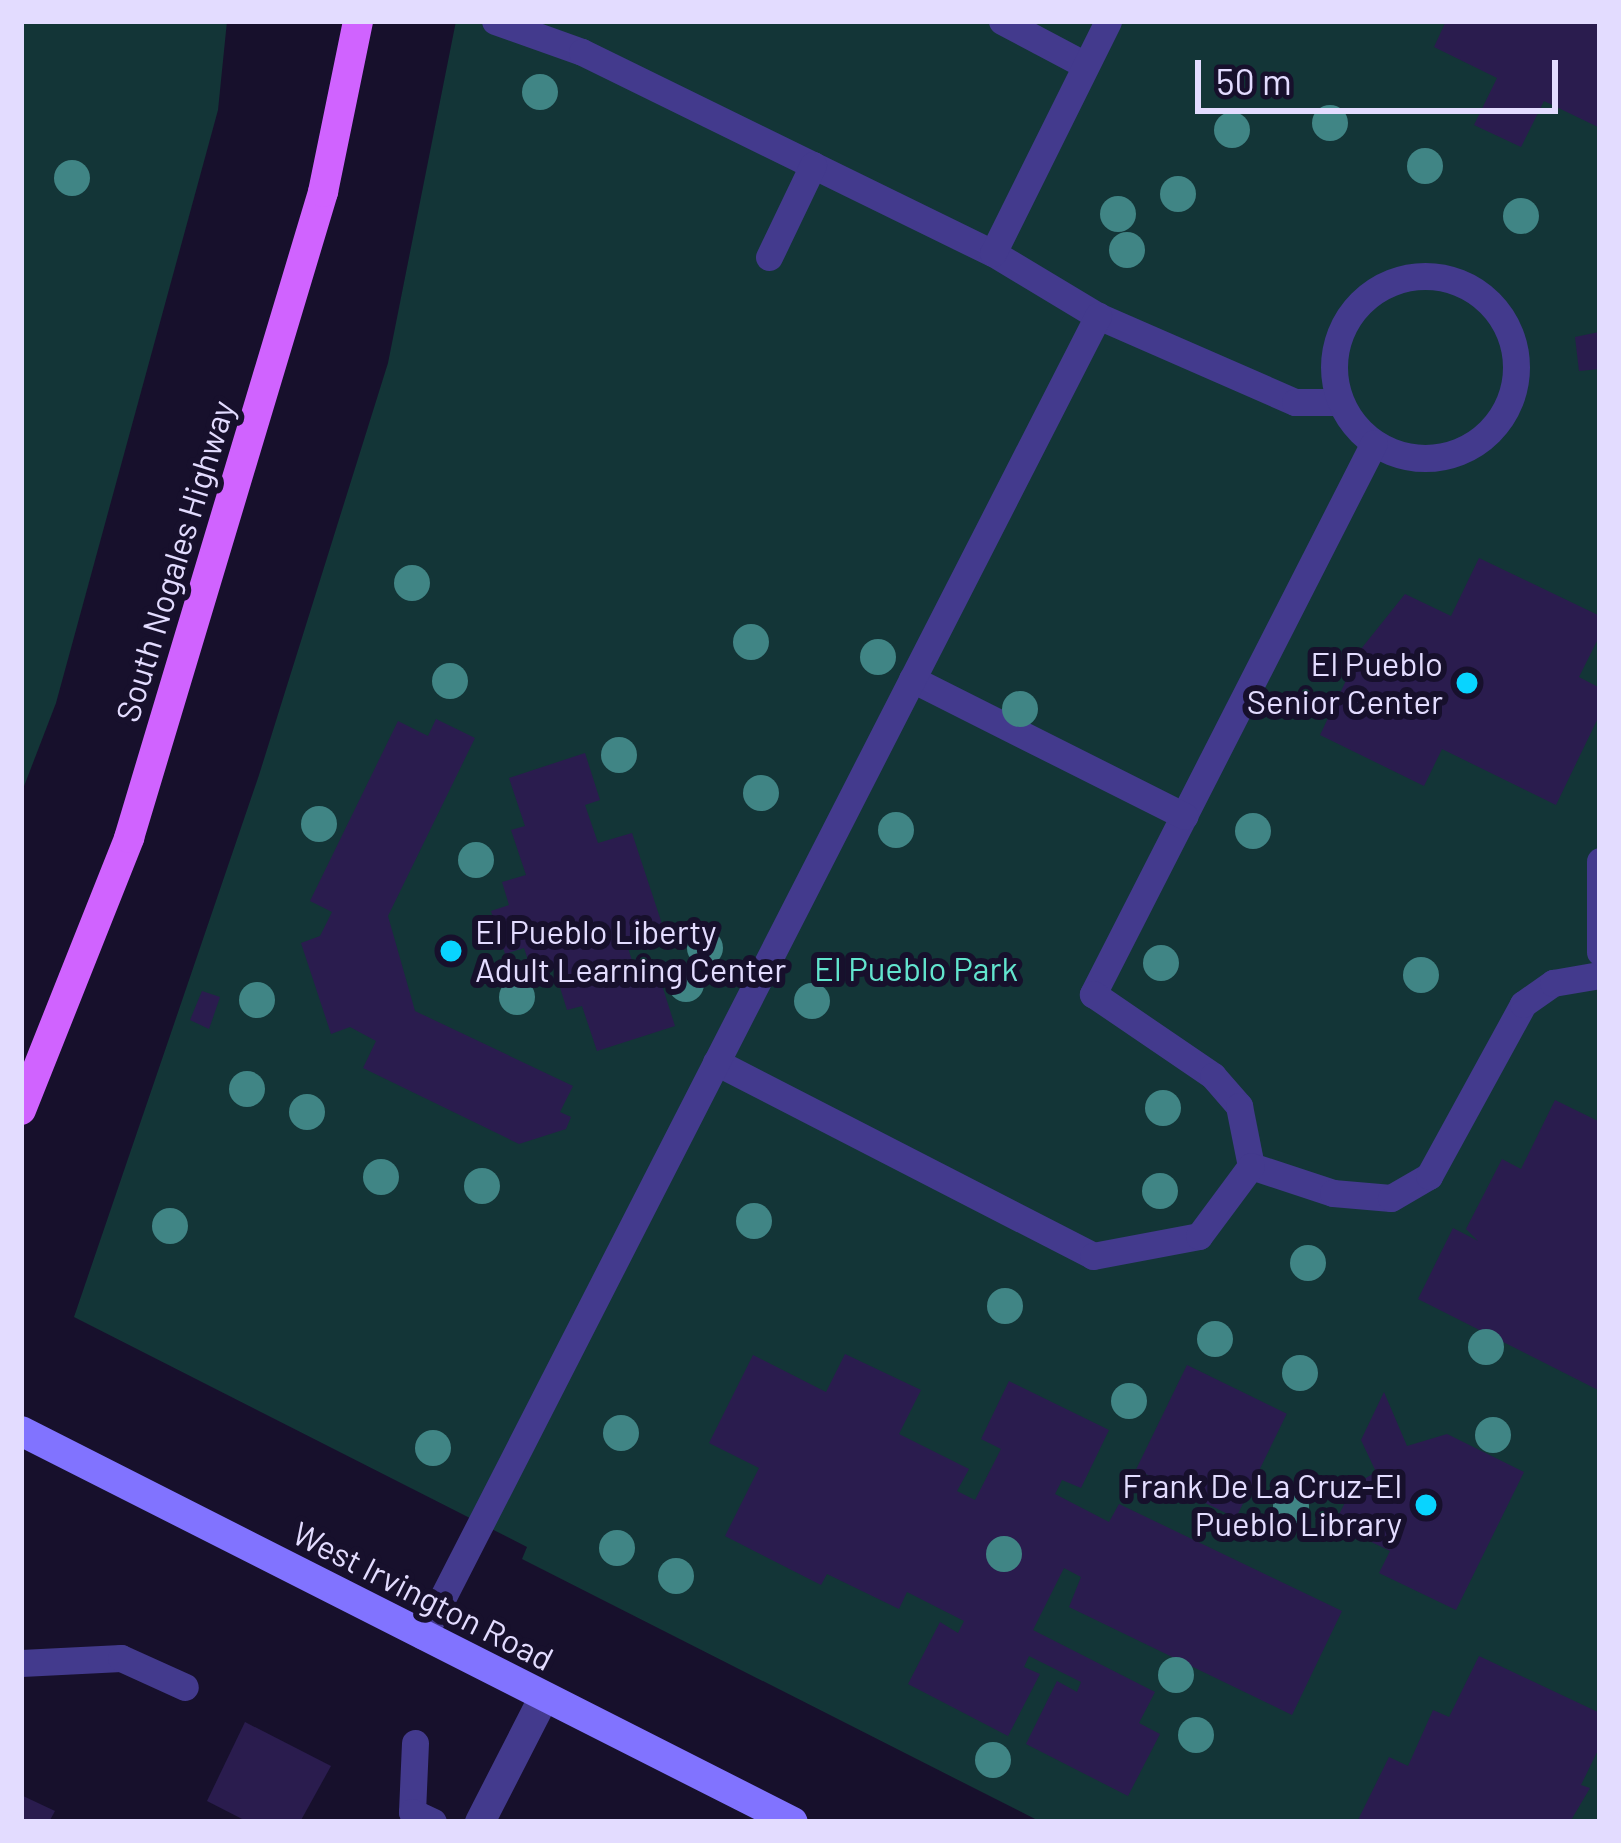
<!DOCTYPE html>
<html>
<head>
<meta charset="utf-8">
<style>
  body { margin:0 }
  #map { position:relative; width:1621px; height:1843px; overflow:hidden; background:#17102c; font-family:Barlow,sans-serif }
  div>[style] { position:absolute }
  .green>* { inset:0; background:#133537 }
  .building>* { inset:0; background:#2a1c4e; transform-origin:0 0 }
  .service>* { height:27px; margin:-13.5px; padding:0 13.5px; transform-origin:13.5px; border-radius:13.5px; background:#433a8d }
  .service>.ring { margin:-13.5px; padding:0; box-sizing:content-box; background:none; border:27px solid #433a8d; border-radius:50% }
  .minor>* { height:30px; margin:-15px; padding:0 15px; transform-origin:15px; border-radius:15px; background:#433a8d }
  .secondary>* { height:30px; margin:-15px; padding:0 15px; transform-origin:15px; border-radius:15px; background:#8173ff }
  .primary>* { height:30px; margin:-15px; padding:0 15px; transform-origin:15px; border-radius:15px; background:#d063ff }
  .trees>* { width:36px; height:36px; margin:-18px; border-radius:50%; background:#408585 }
  .dots>* { width:33px; height:33px; translate:-50% -50%; box-sizing:border-box; border:6px solid #17102c; border-radius:50% }
  span { translate:-50% -50%; white-space:nowrap; text-align:center; line-height:1.15; -webkit-text-stroke:12px #17102c; paint-order:stroke }
  .street-label { font-size:33px; color:#e3dcff }
  .poi-label { font-size:33px; color:#e3dcff }
  .right { translate:-100% -50%; text-align:right }
  .left { translate:0 -50%; text-align:left }
  .park-label { font-size:33px; color:#62e5ce }
  .frame { position:absolute; inset:0; border:24px solid #e3dcff; pointer-events:none }
  .scale { position:absolute; left:1195px; top:60px; width:363px; height:54px; box-sizing:border-box; border:6px solid #e3dcff; border-top:0; padding-left:15px; font-size:36px; line-height:42px; white-space:nowrap; color:#e3dcff; -webkit-text-stroke:9px #17102c; paint-order:stroke }
</style>
</head>
<body>
<div id="map">
  <div class="green">
    <i style="clip-path:polygon(21px 21px,227px 21px,218px 110px,56px 703px,21px 794px)"></i>
    <i style="clip-path:polygon(456px 21px,1600px 21px,1600px 1822px,1041px 1822px,522px 1559px,527px 1547px,74px 1317px,259px 775px,388px 363px)"></i>
  </div>
  <div class="building">
    <i style="clip-path:polygon(1446px 21px,1600px 21px,1600px 128px,1544px 101px,1521px 147px,1474px 125px,1497px 78px,1434px 47px)"></i>
    <i style="clip-path:polygon(1599px 332px,1600px 369px,1579px 371px,1575px 337px)"></i>
    <i style="clip-path:polygon(1479px 558px,1600px 616px,1600px 635px,1579px 677px,1600px 688px,1600px 714px,1556px 805px,1442px 749px,1424px 786px,1320px 735px,1361px 649px,1405px 594px,1451px 616px)"></i>
    <i style="clip-path:polygon(436px 719px,475px 738px,388px 916px,415px 1011px,573px 1086px,560px 1112px,571px 1117px,566px 1129px,519px 1144px,363px 1068px,376px 1041px,350px 1027px,331px 1034px,301px 943px,320px 936px,332px 912px,310px 901px,398px 721px,428px 736px)"></i>
    <i style="clip-path:polygon(585px 753px,600px 800px,585px 805px,598px 843px,632px 833px,663px 927px,625px 939px,640px 985px,660px 979px,675px 1026px,597px 1051px,582px 1006px,567px 1010px,553px 965px,532px 972px,524px 948px,505px 954px,491px 911px,509px 905px,502px 882px,526px 875px,511px 830px,525px 826px,509px 778px)"></i>
    <i style="clip-path:polygon(202px 991px,220px 997px,209px 1029px,190px 1020px)"></i>
    <i style="clip-path:polygon(1555px 1100px,1600px 1122px,1600px 1391px,1418px 1299px,1453px 1228px,1478px 1241px,1466px 1229px,1502px 1159px,1521px 1169px)"></i>
    <i style="clip-path:polygon(845px 1354px,921px 1390px,899px 1434px,969px 1469px,957px 1491px,975px 1500px,1001px 1449px,981px 1439px,1009px 1381px,1109px 1430px,1081px 1488px,1062px 1480px,1055px 1494px,1109px 1522px,1119px 1504px,1342px 1611px,1292px 1715px,1069px 1607px,1081px 1577px,1064px 1568px,1033px 1630px,1155px 1692px,1139px 1723px,1160px 1734px,1128px 1796px,1026px 1744px,1057px 1681px,1077px 1692px,1081px 1682px,1029px 1656px,1024px 1667px,1040px 1674px,1008px 1736px,908px 1684px,940px 1622px,958px 1633px,964px 1621px,907px 1592px,899px 1609px,827px 1574px,821px 1585px,725px 1536px,759px 1468px,709px 1443px,753px 1355px,826px 1392px)"></i>
    <i style="left:1187px;top:1365px;width:111px;height:116px;rotate:26deg"></i>
    <i style="clip-path:polygon(1384px 1392px,1407px 1446px,1447px 1434px,1524px 1472px,1456px 1610px,1379px 1573px,1390px 1551px,1334px 1524px,1354px 1485px,1376px 1472px,1361px 1440px)"></i>
    <i style="clip-path:polygon(1479px 1656px,1600px 1713px,1600px 1746px,1581px 1785px,1590px 1788px,1570px 1822px,1357px 1822px,1389px 1757px,1408px 1766px,1433px 1710px,1449px 1717px)"></i>
    <i style="clip-path:polygon(245px 1722px,331px 1766px,300px 1822px,248px 1822px,207px 1801px)"></i>
    <i style="clip-path:polygon(21px 1795px,55px 1811px,49px 1822px,21px 1822px)"></i>
  </div>
  <div class="service">
    <i style="left:495px;top:21px;width:92px;rotate:19.6deg"></i>
    <i style="left:582px;top:52px;width:458px;rotate:26.1deg"></i>
    <i style="left:993px;top:253px;width:122px;rotate:31deg"></i>
    <i style="left:1098px;top:316px;width:215px;rotate:23.6deg"></i>
    <i style="left:1295px;top:402px;width:45px"></i>
    <i style="left:1002px;top:21px;width:94px;rotate:27.9deg"></i>
    <i style="left:993px;top:253px;width:259px;rotate:-63.6deg"></i>
    <i style="left:769px;top:257px;width:102px;rotate:-64.4deg"></i>
    <i class="ring" style="left:1334px;top:276px;width:155px;height:155px"></i>
    <i style="left:1374px;top:443px;width:619px;rotate:117.02deg"></i>
    <i style="left:1093px;top:994px;width:145px;rotate:34.3deg"></i>
    <i style="left:1213px;top:1076px;width:40px;rotate:49deg"></i>
    <i style="left:1239px;top:1106px;width:61px;rotate:78.7deg"></i>
    <i style="left:1251px;top:1166px;width:86px;rotate:18.2deg"></i>
    <i style="left:1333px;top:1193px;width:58px;rotate:4.9deg"></i>
    <i style="left:1391px;top:1198px;width:44px;rotate:-30.1deg"></i>
    <i style="left:1429px;top:1176px;width:196px;rotate:-61.3deg"></i>
    <i style="left:1523px;top:1004px;width:37px;rotate:-35deg"></i>
    <i style="left:1553px;top:983px;width:48px;rotate:-9.7deg"></i>
    <i style="left:912px;top:679px;width:305px;rotate:26.7deg"></i>
    <i style="left:1600px;top:861px;width:91px;rotate:90deg"></i>
    <i style="left:716px;top:1062px;width:424px;rotate:27.2deg"></i>
    <i style="left:1093px;top:1256px;width:108px;rotate:-10.7deg"></i>
    <i style="left:1199px;top:1236px;width:87px;rotate:-53.4deg"></i>
    <i style="left:423px;top:1636px;width:1483px;rotate:-62.92deg"></i>
    <i style="left:21px;top:1663px;width:100px;rotate:-2.9deg"></i>
    <i style="left:121px;top:1658px;width:70px;rotate:24.4deg"></i>
    <i style="left:415px;top:1743px;width:69px;rotate:92.5deg"></i>
    <i style="left:412px;top:1812px;width:23px;rotate:25deg"></i>
  </div>
  <div class="minor">
    <i style="left:480px;top:1822px;width:138px;rotate:-62.9deg"></i>
  </div>
  <div class="secondary">
    <i style="left:21px;top:1431px;width:865px;rotate:26.86deg"></i>
  </div>
  <div class="primary">
    <i style="left:21px;top:1110px;width:293px;rotate:-68.3deg"></i>
    <i style="left:129px;top:838px;width:675px;rotate:-73.28deg"></i>
    <i style="left:323px;top:192px;width:175px;rotate:-78.4deg"></i>
  </div>
  <div class="trees">
    <i style="left:540px;top:92px"></i>
    <i style="left:1330px;top:123px"></i>
    <i style="left:1232px;top:130px"></i>
    <i style="left:1425px;top:166px"></i>
    <i style="left:72px;top:178px"></i>
    <i style="left:1178px;top:194px"></i>
    <i style="left:1118px;top:214px"></i>
    <i style="left:1521px;top:216px"></i>
    <i style="left:1127px;top:250px"></i>
    <i style="left:412px;top:583px"></i>
    <i style="left:751px;top:642px"></i>
    <i style="left:878px;top:657px"></i>
    <i style="left:450px;top:681px"></i>
    <i style="left:1020px;top:709px"></i>
    <i style="left:619px;top:755px"></i>
    <i style="left:761px;top:793px"></i>
    <i style="left:319px;top:824px"></i>
    <i style="left:896px;top:830px"></i>
    <i style="left:1253px;top:831px"></i>
    <i style="left:476px;top:860px"></i>
    <i style="left:705px;top:948px"></i>
    <i style="left:1161px;top:963px"></i>
    <i style="left:1421px;top:975px"></i>
    <i style="left:686px;top:984px"></i>
    <i style="left:517px;top:997px"></i>
    <i style="left:257px;top:1000px"></i>
    <i style="left:812px;top:1001px"></i>
    <i style="left:247px;top:1089px"></i>
    <i style="left:1163px;top:1108px"></i>
    <i style="left:307px;top:1112px"></i>
    <i style="left:381px;top:1177px"></i>
    <i style="left:482px;top:1186px"></i>
    <i style="left:1160px;top:1191px"></i>
    <i style="left:754px;top:1221px"></i>
    <i style="left:170px;top:1226px"></i>
    <i style="left:1308px;top:1263px"></i>
    <i style="left:1005px;top:1306px"></i>
    <i style="left:1215px;top:1339px"></i>
    <i style="left:1486px;top:1347px"></i>
    <i style="left:1300px;top:1373px"></i>
    <i style="left:1129px;top:1401px"></i>
    <i style="left:621px;top:1433px"></i>
    <i style="left:1493px;top:1435px"></i>
    <i style="left:433px;top:1448px"></i>
    <i style="left:1291px;top:1506px"></i>
    <i style="left:617px;top:1548px"></i>
    <i style="left:1004px;top:1554px"></i>
    <i style="left:676px;top:1576px"></i>
    <i style="left:1176px;top:1675px"></i>
    <i style="left:1196px;top:1735px"></i>
    <i style="left:993px;top:1760px"></i>
  </div>
  <div class="dots">
    <i style="left:1467px;top:683px;background:#08d4ff"></i>
    <i style="left:451px;top:951px;background:#08d4ff"></i>
    <i style="left:1426px;top:1505px;background:#08d4ff"></i>
  </div>
  <div class="street-label">
    <span style="left:175px;top:561px;rotate:-73deg">South Nogales Highway</span>
    <span style="left:423px;top:1596px;rotate:27deg">West Irvington Road</span>
  </div>
  <div class="poi-label">
    <span class="right" style="left:1443px;top:683px">El Pueblo<br>Senior Center</span>
    <span class="left" style="left:475px;top:951px">El Pueblo Liberty<br>Adult Learning Center</span>
    <span class="right" style="left:1402px;top:1505px">Frank De La Cruz-El<br>Pueblo Library</span>
  </div>
  <div class="park-label">
    <span style="left:916px;top:969px">El Pueblo Park</span>
  </div>
  <div class="frame"></div>
  <div class="scale">50 m</div>
</div>
</body>
</html>
